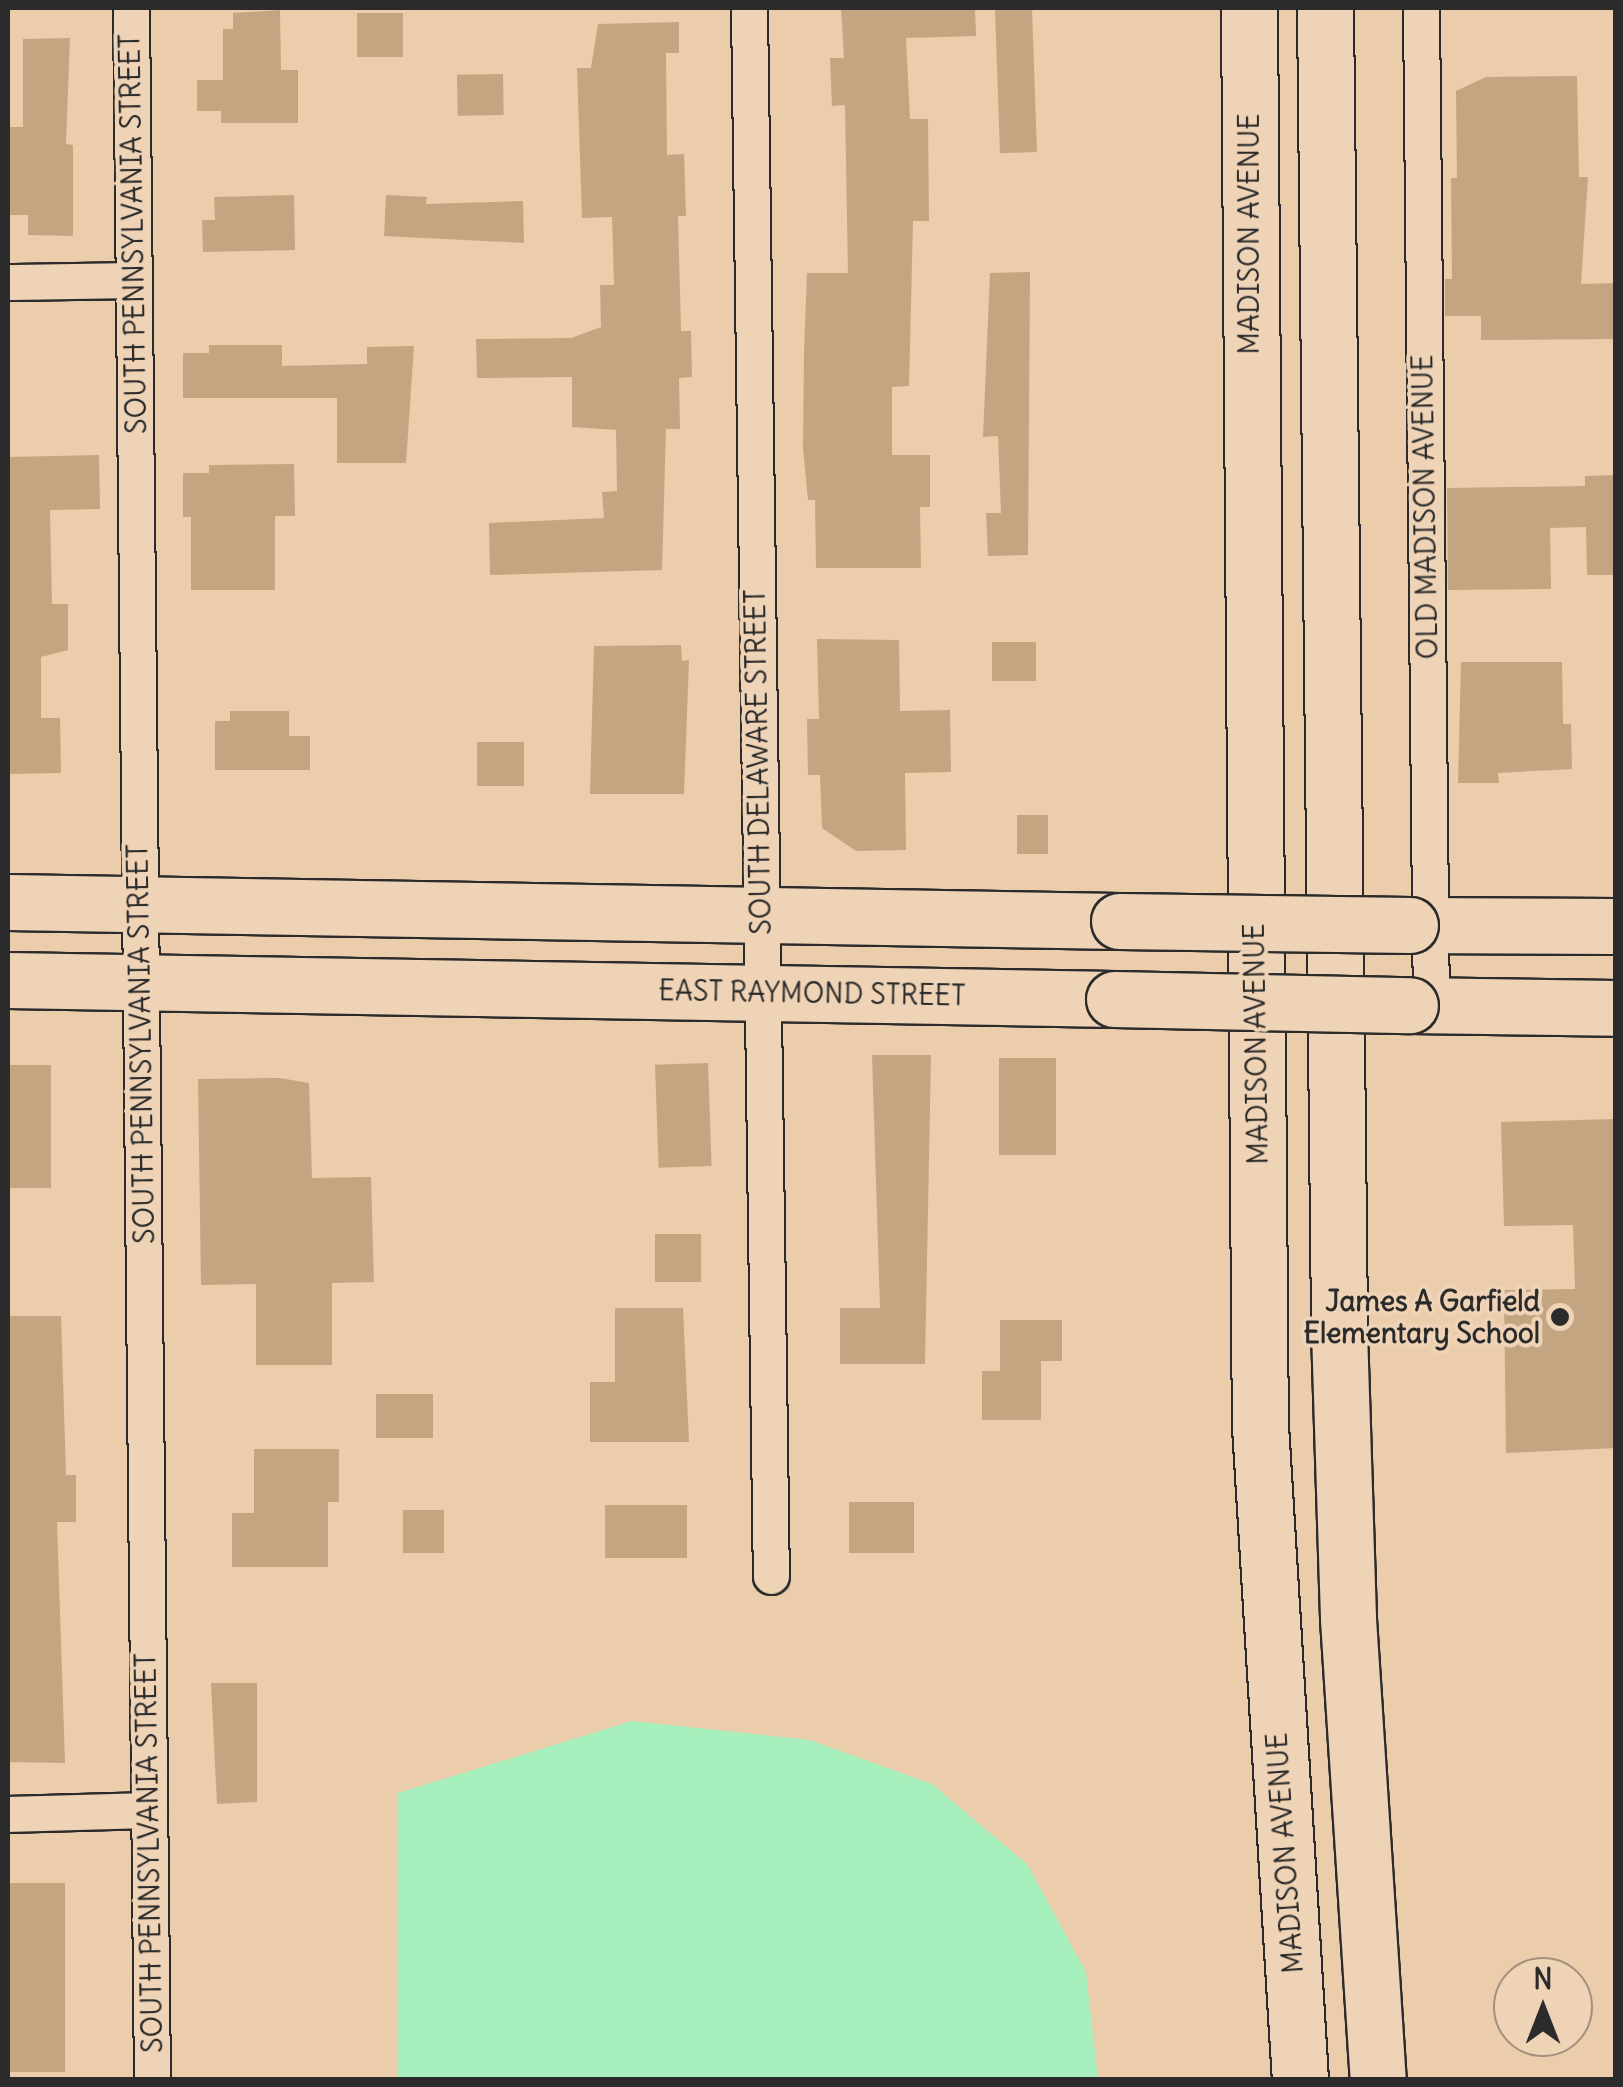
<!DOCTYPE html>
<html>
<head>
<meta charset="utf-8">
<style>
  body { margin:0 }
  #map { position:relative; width:1623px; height:2087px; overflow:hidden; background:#ebccab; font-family:Delius,sans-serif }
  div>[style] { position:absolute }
  .green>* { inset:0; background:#a7efbc }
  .building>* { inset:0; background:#c4a582; transform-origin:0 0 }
  .roads { filter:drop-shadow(2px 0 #2b2b2b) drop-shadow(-2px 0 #2b2b2b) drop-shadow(0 2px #2b2b2b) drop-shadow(0 -2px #2b2b2b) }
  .street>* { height:35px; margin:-17.5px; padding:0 17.5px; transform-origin:17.5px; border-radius:17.5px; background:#efd3b6 }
  .primary>* { height:55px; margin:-27.5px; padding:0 27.5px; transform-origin:27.5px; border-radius:27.5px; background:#efd3b6 }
  .bridges { filter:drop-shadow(2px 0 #2b2b2b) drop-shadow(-2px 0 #2b2b2b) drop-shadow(0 2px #2b2b2b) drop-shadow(0 -2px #2b2b2b) }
  .primary-bridge>* { height:55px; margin:-27.5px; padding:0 27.5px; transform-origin:27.5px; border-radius:27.5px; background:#efd3b6 }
  .dots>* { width:28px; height:28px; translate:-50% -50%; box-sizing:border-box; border:5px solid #efd3b6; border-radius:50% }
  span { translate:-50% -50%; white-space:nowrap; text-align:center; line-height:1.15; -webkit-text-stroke:8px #efd3b6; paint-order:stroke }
  .street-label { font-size:28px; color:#2b2b2b }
  .poi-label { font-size:28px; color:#2b2b2b; font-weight:700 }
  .right { translate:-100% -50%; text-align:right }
  .frame { position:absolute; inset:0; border:10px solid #2b2b2b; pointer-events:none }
  .north { position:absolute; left:1493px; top:1957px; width:100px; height:100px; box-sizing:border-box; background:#efd3b6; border:2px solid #a1907e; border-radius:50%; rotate:0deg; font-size:28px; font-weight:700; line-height:40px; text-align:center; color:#2b2b2b }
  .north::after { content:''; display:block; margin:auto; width:35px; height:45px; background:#2b2b2b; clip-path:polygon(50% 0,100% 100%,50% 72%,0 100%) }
</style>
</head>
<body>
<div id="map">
  <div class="green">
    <i style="clip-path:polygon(632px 1721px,810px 1740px,932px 1784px,1027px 1864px,1086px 1972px,1098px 2079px,398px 2079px,398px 1793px)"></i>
  </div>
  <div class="building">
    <i style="clip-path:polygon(841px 8px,975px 8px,976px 36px,906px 38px,910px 119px,928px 119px,929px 221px,913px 221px,909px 386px,892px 387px,892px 455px,930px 455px,930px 507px,920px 507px,921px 568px,816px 568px,815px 500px,808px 500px,803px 447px,804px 351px,807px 273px,848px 273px,845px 105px,832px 106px,830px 58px,844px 58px)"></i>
    <i style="left:1032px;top:9px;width:143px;height:37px;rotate:88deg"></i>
    <i style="clip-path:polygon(280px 10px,281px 70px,298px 70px,298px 123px,221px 123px,221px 111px,197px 111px,197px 80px,223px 80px,223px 29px,233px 29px,233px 13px)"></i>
    <i style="left:357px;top:13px;width:46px;height:44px"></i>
    <i style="clip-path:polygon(679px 22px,679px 53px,666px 53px,667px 155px,684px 154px,686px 216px,678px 216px,681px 331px,691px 331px,692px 377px,679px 378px,680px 429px,666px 429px,662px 570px,490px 575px,489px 523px,604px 518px,602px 492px,617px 491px,616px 430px,572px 427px,572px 377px,477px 378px,476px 339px,571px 338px,601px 327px,600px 285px,614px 285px,612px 217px,582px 218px,577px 68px,591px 68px,598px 24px)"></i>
    <i style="clip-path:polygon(70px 38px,66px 144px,73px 145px,73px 236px,28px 235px,28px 215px,8px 215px,8px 127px,23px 127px,23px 39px)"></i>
    <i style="left:503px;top:74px;width:41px;height:46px;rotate:89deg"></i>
    <i style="clip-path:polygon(1577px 76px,1579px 177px,1588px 177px,1581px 284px,1616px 283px,1616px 339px,1481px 340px,1481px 316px,1445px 316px,1445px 279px,1452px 279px,1451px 178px,1457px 178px,1456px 91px,1486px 77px)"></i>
    <i style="clip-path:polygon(294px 195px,295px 250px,203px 252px,202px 220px,215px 220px,214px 197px)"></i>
    <i style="clip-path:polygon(386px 195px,427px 197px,426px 204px,523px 201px,524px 243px,384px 236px)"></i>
    <i style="clip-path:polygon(1030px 272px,1028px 555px,988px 556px,986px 513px,1001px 513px,998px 436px,983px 437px,990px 273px)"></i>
    <i style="clip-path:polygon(209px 345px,282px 345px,282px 366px,367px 364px,367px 347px,414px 346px,406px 463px,337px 463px,337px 398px,183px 398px,183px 353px,209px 353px)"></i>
    <i style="clip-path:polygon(99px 455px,100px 509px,50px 510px,52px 604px,68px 604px,68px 650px,41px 657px,41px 718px,60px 718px,61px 773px,8px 774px,10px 457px)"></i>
    <i style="clip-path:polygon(294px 464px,295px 516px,275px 516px,275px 590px,191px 590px,191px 517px,183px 517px,183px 473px,209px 473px,209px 465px)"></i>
    <i style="clip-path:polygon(1616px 475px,1616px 575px,1587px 575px,1586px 527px,1550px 528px,1551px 589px,1448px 590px,1447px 488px,1585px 486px,1585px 476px)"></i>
    <i style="clip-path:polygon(817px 639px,899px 640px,900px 711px,950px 710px,951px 772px,905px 773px,906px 850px,856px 851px,822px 828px,820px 775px,808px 775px,807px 719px,819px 719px)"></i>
    <i style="left:992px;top:642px;width:44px;height:39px"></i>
    <i style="clip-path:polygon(681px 645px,682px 661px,689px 660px,684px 794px,590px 794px,594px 646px)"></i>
    <i style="clip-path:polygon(1461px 662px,1562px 662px,1563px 724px,1571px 724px,1572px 769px,1498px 773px,1499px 783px,1458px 783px)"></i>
    <i style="clip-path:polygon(230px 711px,289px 711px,289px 736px,310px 736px,310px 770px,215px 770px,215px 721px,230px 721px)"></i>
    <i style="left:477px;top:742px;width:47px;height:44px"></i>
    <i style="left:1048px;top:815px;width:39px;height:31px;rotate:90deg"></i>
    <i style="clip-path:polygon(872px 1055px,931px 1055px,925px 1364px,840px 1364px,840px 1308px,880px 1308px)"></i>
    <i style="left:999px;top:1058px;width:57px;height:97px"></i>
    <i style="left:708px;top:1063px;width:103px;height:53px;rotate:88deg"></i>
    <i style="left:8px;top:1065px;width:43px;height:123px"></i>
    <i style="clip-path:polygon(280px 1078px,309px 1083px,312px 1178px,371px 1177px,374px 1282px,332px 1283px,332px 1365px,256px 1365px,256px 1284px,201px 1285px,198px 1079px)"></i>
    <i style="clip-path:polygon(1616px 1119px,1616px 1448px,1506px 1453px,1504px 1290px,1575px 1289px,1573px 1225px,1504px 1226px,1501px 1122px)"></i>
    <i style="left:655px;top:1234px;width:46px;height:48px"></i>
    <i style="clip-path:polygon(615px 1308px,683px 1308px,689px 1442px,590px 1442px,590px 1382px,615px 1382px)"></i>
    <i style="clip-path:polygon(8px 1316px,61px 1316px,66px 1475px,76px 1475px,76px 1522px,57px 1522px,65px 1763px,8px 1762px)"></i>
    <i style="clip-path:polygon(1000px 1320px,1062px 1320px,1062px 1361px,1041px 1361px,1041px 1420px,982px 1420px,982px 1371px,1000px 1371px)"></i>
    <i style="left:376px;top:1394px;width:57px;height:44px"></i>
    <i style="clip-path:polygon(254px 1449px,339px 1449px,339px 1502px,328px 1502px,328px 1567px,232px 1567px,232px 1513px,254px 1513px)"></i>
    <i style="left:849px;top:1502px;width:65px;height:51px"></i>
    <i style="left:605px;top:1505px;width:82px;height:53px"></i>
    <i style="left:403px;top:1510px;width:41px;height:43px"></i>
    <i style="clip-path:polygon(211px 1683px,257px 1683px,257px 1802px,217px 1804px)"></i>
    <i style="left:8px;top:1883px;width:57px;height:189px"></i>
  </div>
  <div class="roads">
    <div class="street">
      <i style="left:131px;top:8px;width:2072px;rotate:89.42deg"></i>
      <i style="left:749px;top:8px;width:1568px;rotate:89.2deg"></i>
      <i style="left:1421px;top:8px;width:998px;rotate:89.43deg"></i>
      <i style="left:8px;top:282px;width:125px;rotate:-0.9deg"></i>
      <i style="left:8px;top:1814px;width:141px;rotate:-1.6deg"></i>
    </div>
    <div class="primary">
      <i style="left:1249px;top:8px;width:1418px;rotate:89.56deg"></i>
      <i style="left:1260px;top:1426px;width:655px;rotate:86.5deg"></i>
      <i style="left:1325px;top:8px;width:1323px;rotate:89.39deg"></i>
      <i style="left:1339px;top:1331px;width:288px;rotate:88.2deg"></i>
      <i style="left:1348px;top:1619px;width:462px;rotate:86.3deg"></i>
      <i style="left:8px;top:902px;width:1111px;rotate:0.98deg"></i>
      <i style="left:1410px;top:925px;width:206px;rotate:0.3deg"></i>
      <i style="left:8px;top:980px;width:1106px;rotate:0.98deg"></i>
      <i style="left:1410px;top:1005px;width:206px;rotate:0.8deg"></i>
    </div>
  </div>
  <div class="bridges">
    <div class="primary-bridge">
      <i style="left:1119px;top:921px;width:291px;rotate:0.8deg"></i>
      <i style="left:1114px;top:999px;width:296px;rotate:1.2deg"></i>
    </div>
  </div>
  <div class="dots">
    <i style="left:1560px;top:1317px;background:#2b2b2b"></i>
  </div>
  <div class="street-label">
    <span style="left:133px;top:234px;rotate:-91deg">SOUTH PENNSYLVANIA STREET</span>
    <span style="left:1249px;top:234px;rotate:-90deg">MADISON AVENUE</span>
    <span style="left:1425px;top:507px;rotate:-91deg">OLD MADISON AVENUE</span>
    <span style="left:758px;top:762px;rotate:-91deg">SOUTH DELAWARE STREET</span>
    <span style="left:812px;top:993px;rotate:1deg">EAST RAYMOND STREET</span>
    <span style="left:141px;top:1044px;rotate:-91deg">SOUTH PENNSYLVANIA STREET</span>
    <span style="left:1256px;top:1044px;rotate:-91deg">MADISON AVENUE</span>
    <span style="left:149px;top:1853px;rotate:-91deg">SOUTH PENNSYLVANIA STREET</span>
    <span style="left:1285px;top:1853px;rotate:-94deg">MADISON AVENUE</span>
  </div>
  <div class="poi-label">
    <span class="right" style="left:1540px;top:1317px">James A Garfield<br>Elementary School</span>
  </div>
  <div class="frame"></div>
  <div class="north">N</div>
</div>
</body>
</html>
